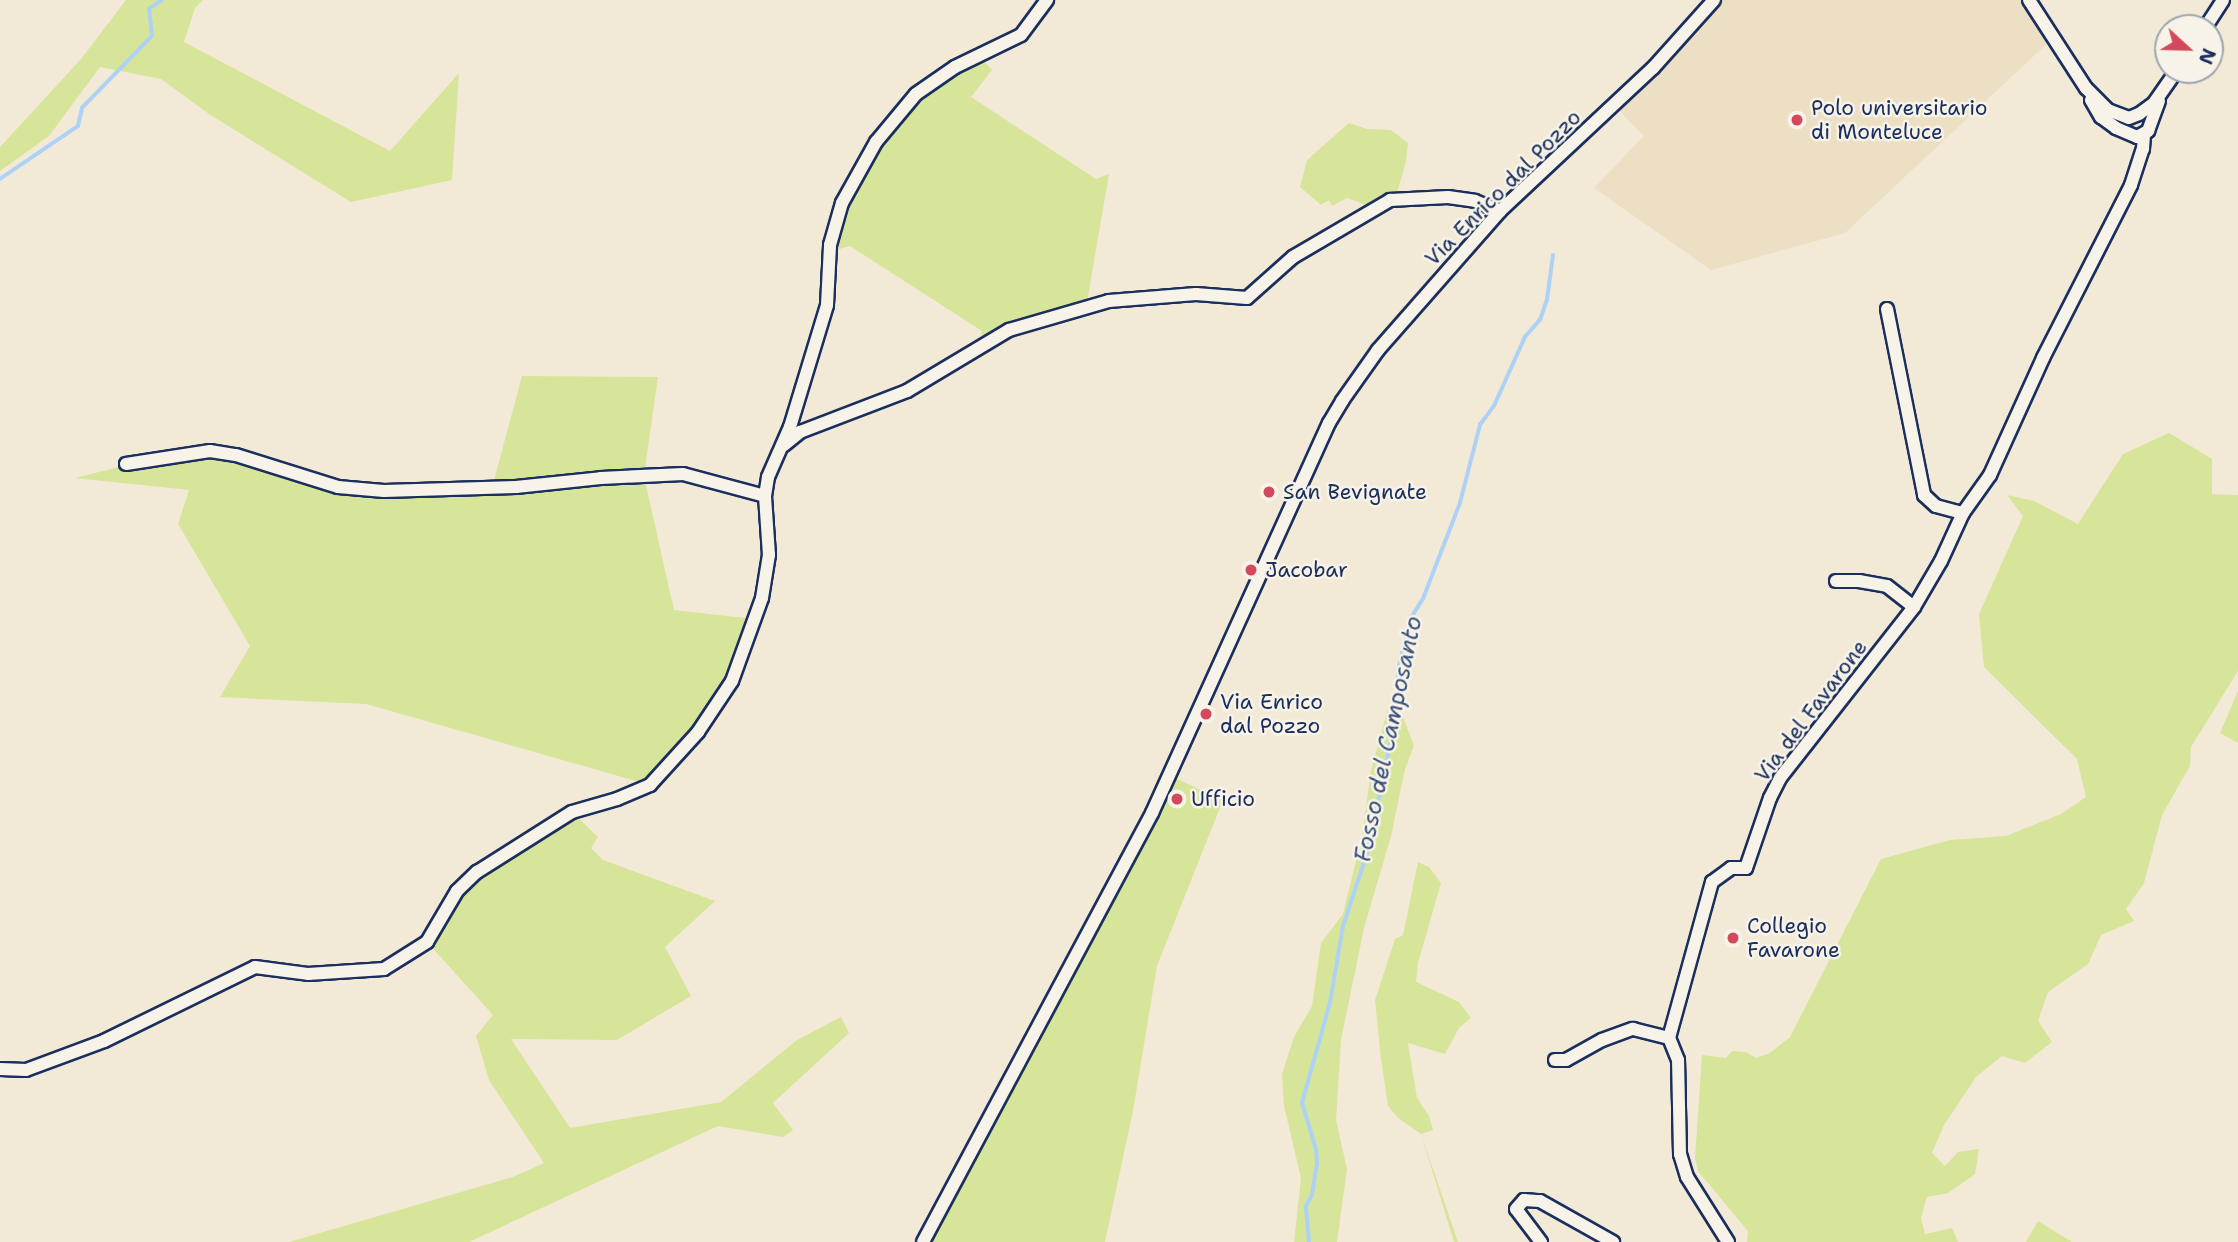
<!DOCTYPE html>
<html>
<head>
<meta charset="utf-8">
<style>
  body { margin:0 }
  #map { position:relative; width:2238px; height:1242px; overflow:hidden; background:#f2ead7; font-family:"Shantell Sans",sans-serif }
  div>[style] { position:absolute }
  .built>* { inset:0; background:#ecdfc3 }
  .green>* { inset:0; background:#d6e599 }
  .stream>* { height:3.5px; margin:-1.75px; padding:0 1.75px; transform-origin:1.75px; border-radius:1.75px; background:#add2f6 }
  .roads { filter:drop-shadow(2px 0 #1b2f5e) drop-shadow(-2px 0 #1b2f5e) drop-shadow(0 2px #1b2f5e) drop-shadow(0 -2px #1b2f5e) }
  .minor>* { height:12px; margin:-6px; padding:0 6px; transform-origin:6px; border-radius:6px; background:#f7f3e8 }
  .dots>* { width:19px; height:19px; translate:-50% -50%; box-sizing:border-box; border:4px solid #f7f3e8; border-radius:50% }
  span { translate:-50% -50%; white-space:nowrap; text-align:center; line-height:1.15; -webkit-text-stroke:5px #f7f3e8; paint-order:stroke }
  .poi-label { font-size:21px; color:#1b2f5e }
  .left { translate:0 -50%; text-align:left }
  .street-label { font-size:21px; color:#1b2f5e }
  .water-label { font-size:23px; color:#38507c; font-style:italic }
  .north { position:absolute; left:2154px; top:14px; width:70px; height:70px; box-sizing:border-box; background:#f7f3e8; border:2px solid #9fa5b1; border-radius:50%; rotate:112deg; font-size:19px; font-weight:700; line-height:28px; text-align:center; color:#1b2f5e }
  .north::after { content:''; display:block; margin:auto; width:24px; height:32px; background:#d1495b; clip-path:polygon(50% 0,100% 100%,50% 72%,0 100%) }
</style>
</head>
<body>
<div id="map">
  <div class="built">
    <i style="clip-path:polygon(1714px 0,2030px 0,2054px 37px,1845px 233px,1711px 270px,1594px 188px,1644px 136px,1613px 104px)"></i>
  </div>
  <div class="green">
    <i style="clip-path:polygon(126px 0,203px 0,195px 8px,184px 42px,390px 151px,459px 73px,452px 180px,351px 202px,209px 114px,161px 79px,100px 67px,49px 136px,0 171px,0 147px,81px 59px)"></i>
    <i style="clip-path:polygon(979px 56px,992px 70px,971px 97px,1096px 179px,1109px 174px,1087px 302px,979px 347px,982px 331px,850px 246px,829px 252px,842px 203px,916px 94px)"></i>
    <i style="clip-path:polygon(1349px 123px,1367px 129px,1391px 130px,1408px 143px,1406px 161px,1395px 200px,1370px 210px,1366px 205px,1347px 198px,1332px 206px,1329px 200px,1321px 205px,1300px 187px,1307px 160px)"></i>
    <i style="clip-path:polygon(522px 376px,658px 377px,644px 476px,674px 610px,754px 619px,732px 681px,650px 785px,366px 704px,220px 697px,250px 646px,178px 524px,189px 490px,75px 478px,139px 462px,210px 451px,338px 487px,492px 488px)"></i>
    <i style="clip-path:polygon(2169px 433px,2212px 459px,2212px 494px,2238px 495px,2238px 671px,2191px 747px,2190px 766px,2162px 815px,2144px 883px,2126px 909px,2134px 921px,2101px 935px,2088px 964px,2048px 992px,2038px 1021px,2052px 1042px,2025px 1063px,2002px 1056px,1976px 1077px,1944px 1125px,1932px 1153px,1945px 1166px,1958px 1152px,1979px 1149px,1975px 1174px,1948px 1193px,1927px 1197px,1921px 1218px,1925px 1234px,1952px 1228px,1958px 1242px,1747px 1242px,1748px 1231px,1698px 1171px,1695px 1158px,1702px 1055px,1726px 1058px,1732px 1051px,1746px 1052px,1756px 1058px,1770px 1053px,1790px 1037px,1881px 859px,1950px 840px,2006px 836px,2061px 814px,2086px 797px,2077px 759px,1984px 667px,1979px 614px,2023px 516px,2007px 495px,2034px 501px,2078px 524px,2123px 454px)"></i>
    <i style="clip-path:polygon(2238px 691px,2238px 743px,2220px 733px)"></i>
    <i style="clip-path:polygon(1388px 708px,1403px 717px,1414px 746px,1405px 769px,1391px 836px,1364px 928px,1341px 1040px,1336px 1120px,1347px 1169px,1337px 1242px,1294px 1242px,1301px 1178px,1284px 1106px,1282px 1074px,1294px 1037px,1312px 1006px,1321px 943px,1343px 914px,1362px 836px,1371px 771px)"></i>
    <i style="clip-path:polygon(1177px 779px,1223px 800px,1157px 966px,1133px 1111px,1105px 1242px,932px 1242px)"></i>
    <i style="clip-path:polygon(572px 812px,598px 837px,591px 848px,603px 860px,715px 901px,665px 947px,691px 996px,617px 1040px,511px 1039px,570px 1128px,721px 1102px,797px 1040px,841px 1017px,849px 1033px,773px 1103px,793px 1130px,783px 1137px,718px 1126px,469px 1242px,289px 1242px,513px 1177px,544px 1163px,489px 1080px,476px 1036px,493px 1015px,427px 942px,457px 891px)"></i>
    <i style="clip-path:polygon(1418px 862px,1429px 867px,1441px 883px,1418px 963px,1416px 982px,1459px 1002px,1471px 1018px,1459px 1028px,1445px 1054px,1408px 1043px,1417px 1098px,1429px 1116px,1433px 1130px,1421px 1134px,1458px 1242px,1454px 1242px,1421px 1134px,1398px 1118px,1388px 1106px,1381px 1059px,1375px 1000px,1395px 939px,1403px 935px)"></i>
    <i style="clip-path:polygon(2038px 1221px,2072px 1242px,2026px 1242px)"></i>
  </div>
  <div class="stream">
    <i style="left:0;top:179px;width:94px;rotate:-34.2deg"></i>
    <i style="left:78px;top:126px;width:18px;rotate:-77deg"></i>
    <i style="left:82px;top:108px;width:100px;rotate:-45.8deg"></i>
    <i style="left:152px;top:36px;width:27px;rotate:-96deg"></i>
    <i style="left:149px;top:9px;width:16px;rotate:-35deg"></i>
    <i style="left:1309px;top:1242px;width:36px;rotate:-95deg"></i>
    <i style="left:1306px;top:1206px;width:13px;rotate:-61deg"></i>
    <i style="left:1312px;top:1195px;width:31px;rotate:-81deg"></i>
    <i style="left:1317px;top:1164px;width:14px;rotate:-94deg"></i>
    <i style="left:1316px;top:1150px;width:49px;rotate:-106.6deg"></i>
    <i style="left:1302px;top:1103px;width:104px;rotate:-74.4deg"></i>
    <i style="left:1330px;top:1003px;width:78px;rotate:-80.4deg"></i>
    <i style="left:1343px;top:926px;width:73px;rotate:-71.6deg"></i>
    <i style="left:1366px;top:857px;width:60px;rotate:-77.6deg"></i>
    <i style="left:1379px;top:798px;width:94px;rotate:-78.3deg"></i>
    <i style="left:1398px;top:706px;width:36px;rotate:-90deg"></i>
    <i style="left:1398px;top:670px;width:54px;rotate:-76deg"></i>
    <i style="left:1411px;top:618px;width:22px;rotate:-58deg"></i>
    <i style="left:1423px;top:599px;width:103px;rotate:-68.9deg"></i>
    <i style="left:1460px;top:503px;width:81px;rotate:-75.6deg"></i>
    <i style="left:1480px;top:425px;width:24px;rotate:-54deg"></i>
    <i style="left:1494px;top:406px;width:76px;rotate:-65.8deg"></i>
    <i style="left:1525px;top:337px;width:23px;rotate:-49deg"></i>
    <i style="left:1540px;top:320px;width:21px;rotate:-71deg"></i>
    <i style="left:1547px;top:300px;width:45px;rotate:-82.4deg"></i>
  </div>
  <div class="roads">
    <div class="minor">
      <i style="left:2029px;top:0;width:105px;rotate:57.1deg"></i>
      <i style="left:2086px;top:88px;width:31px;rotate:45deg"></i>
      <i style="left:2108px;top:110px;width:22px;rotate:21deg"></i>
      <i style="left:2129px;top:118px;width:11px;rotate:-22deg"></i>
      <i style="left:2139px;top:114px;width:19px;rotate:-36deg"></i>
      <i style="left:2154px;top:103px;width:40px;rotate:-55.1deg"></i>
      <i style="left:2205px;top:28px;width:33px;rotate:-57deg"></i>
      <i style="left:2091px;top:100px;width:20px;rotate:60deg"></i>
      <i style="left:2101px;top:117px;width:19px;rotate:36deg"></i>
      <i style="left:2116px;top:128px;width:23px;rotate:23deg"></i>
      <i style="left:2137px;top:137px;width:13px;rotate:-29deg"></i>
      <i style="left:2148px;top:131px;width:32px;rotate:-70deg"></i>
      <i style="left:1887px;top:309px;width:190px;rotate:78.7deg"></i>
      <i style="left:1924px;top:495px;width:16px;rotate:43deg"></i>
      <i style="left:1936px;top:506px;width:28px;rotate:15deg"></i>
      <i style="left:784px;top:445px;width:21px;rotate:-39deg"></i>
      <i style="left:800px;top:432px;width:115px;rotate:-21deg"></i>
      <i style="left:907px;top:391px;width:119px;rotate:-30.9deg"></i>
      <i style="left:1009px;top:330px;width:104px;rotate:-16.2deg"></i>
      <i style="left:1109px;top:301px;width:87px;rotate:-4.6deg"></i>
      <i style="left:1196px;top:294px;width:51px;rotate:4.5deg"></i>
      <i style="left:1247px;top:298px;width:62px;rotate:-41.7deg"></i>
      <i style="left:1293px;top:257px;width:113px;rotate:-30.4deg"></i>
      <i style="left:1390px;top:200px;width:58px;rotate:-3deg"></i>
      <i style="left:1448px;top:197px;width:27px;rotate:8deg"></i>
      <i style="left:1475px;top:201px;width:27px;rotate:22deg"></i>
      <i style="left:126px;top:464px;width:85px;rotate:-8.8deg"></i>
      <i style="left:210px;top:451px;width:26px;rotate:9deg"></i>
      <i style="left:236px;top:455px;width:107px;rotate:17.4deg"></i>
      <i style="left:338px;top:487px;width:46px;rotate:5deg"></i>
      <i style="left:384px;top:491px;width:132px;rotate:-1.7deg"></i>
      <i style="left:516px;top:487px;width:85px;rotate:-6deg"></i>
      <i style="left:601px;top:478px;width:82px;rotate:-2.8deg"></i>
      <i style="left:683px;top:474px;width:85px;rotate:15deg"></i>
      <i style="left:765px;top:496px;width:19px;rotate:-81deg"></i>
      <i style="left:768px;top:477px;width:55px;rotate:-66.3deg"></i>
      <i style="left:790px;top:427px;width:127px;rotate:-73.1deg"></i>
      <i style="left:827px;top:305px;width:60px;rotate:-87.1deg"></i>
      <i style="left:830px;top:245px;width:44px;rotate:-74.1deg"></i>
      <i style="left:842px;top:203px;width:70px;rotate:-60.9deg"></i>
      <i style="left:876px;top:142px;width:62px;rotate:-50.2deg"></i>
      <i style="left:916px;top:94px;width:47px;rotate:-34.7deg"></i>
      <i style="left:955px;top:67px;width:73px;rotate:-25.9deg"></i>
      <i style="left:1021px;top:35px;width:44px;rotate:-53.4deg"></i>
      <i style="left:1836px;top:581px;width:23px"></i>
      <i style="left:1859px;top:581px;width:28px;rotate:10deg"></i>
      <i style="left:1887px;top:586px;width:34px;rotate:38deg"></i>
      <i style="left:1555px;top:1060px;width:11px"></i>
      <i style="left:1566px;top:1060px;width:41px;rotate:-29.1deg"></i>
      <i style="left:1602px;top:1040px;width:33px;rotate:-20deg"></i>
      <i style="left:1633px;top:1029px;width:37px;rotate:14deg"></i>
      <i style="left:0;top:1069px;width:26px;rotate:2deg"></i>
      <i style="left:26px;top:1070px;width:83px;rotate:-20.4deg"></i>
      <i style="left:104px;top:1041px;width:168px;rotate:-26.1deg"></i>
      <i style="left:255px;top:967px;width:53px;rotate:7.5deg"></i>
      <i style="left:308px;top:974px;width:76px;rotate:-3.8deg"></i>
      <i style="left:384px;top:969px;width:51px;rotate:-32.1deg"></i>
      <i style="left:427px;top:942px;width:59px;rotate:-59.5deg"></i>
      <i style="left:457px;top:891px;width:28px;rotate:-44deg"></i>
      <i style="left:477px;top:872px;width:112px;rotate:-32.3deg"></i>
      <i style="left:572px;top:812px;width:47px;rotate:-16.1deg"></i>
      <i style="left:617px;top:799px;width:36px;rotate:-23deg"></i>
      <i style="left:650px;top:785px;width:72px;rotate:-47.8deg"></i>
      <i style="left:698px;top:732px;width:61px;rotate:-56.3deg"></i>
      <i style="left:732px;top:681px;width:88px;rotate:-70.1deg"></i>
      <i style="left:762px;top:598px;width:44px;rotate:-80.8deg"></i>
      <i style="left:769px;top:555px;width:59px;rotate:-93.9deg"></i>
      <i style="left:923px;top:1242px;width:486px;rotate:-61.9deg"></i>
      <i style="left:1152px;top:813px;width:428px;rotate:-65.6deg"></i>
      <i style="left:1329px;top:423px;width:26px;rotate:-59deg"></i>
      <i style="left:1342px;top:401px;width:62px;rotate:-54.8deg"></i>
      <i style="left:1378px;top:350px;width:185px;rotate:-48.7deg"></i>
      <i style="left:1500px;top:211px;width:209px;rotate:-43.1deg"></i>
      <i style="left:1653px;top:68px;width:91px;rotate:-48.1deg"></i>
      <i style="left:1541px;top:1242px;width:41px;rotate:-127.1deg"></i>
      <i style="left:1516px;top:1209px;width:12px;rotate:-48deg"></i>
      <i style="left:1524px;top:1200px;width:16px;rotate:4deg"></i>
      <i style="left:1540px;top:1201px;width:84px;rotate:29.3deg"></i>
      <i style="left:1728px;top:1242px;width:77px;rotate:-122.2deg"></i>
      <i style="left:1687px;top:1177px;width:24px;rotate:-107deg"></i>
      <i style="left:1680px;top:1154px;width:94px;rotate:-91.2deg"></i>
      <i style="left:1678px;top:1060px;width:24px;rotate:-112deg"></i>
      <i style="left:1669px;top:1038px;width:162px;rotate:-74.6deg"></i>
      <i style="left:1712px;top:882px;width:24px;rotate:-36deg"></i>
      <i style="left:1731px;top:868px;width:15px"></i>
      <i style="left:1746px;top:868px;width:74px;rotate:-71.1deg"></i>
      <i style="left:1770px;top:798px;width:22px;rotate:-63deg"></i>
      <i style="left:1780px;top:778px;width:217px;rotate:-51.9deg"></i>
      <i style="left:1914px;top:607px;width:53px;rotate:-59.6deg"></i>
      <i style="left:1941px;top:561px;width:53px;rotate:-65.4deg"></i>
      <i style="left:1963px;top:513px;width:47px;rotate:-54.6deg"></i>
      <i style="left:1990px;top:475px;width:128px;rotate:-65.6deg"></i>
      <i style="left:2043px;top:358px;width:194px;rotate:-63deg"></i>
      <i style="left:2131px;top:185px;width:38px;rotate:-72deg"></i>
      <i style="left:2143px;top:149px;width:13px;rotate:-86deg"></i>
    </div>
  </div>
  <div class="dots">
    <i style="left:1797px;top:120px;background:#d1495b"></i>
    <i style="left:1269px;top:492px;background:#d1495b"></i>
    <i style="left:1251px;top:570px;background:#d1495b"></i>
    <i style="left:1206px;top:714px;background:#d1495b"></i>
    <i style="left:1177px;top:799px;background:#d1495b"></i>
    <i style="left:1733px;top:938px;background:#d1495b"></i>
  </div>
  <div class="poi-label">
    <span class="left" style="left:1811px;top:120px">Polo universitario<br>di Monteluce</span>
    <span class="left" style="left:1283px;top:492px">San Bevignate</span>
    <span class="left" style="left:1265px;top:570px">Jacobar</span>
    <span class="left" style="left:1220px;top:714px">Via Enrico<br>dal Pozzo</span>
    <span class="left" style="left:1191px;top:799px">Ufficio</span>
    <span class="left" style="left:1747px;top:938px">Collegio<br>Favarone</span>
  </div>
  <div class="street-label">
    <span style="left:1503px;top:188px;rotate:-45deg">Via Enrico dal Pozzo</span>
    <span style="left:1811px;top:711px;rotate:-53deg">Via del Favarone</span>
  </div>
  <div class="water-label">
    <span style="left:1388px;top:739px;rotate:-78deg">Fosso del Camposanto</span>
  </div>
  <div class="north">N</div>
</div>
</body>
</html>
